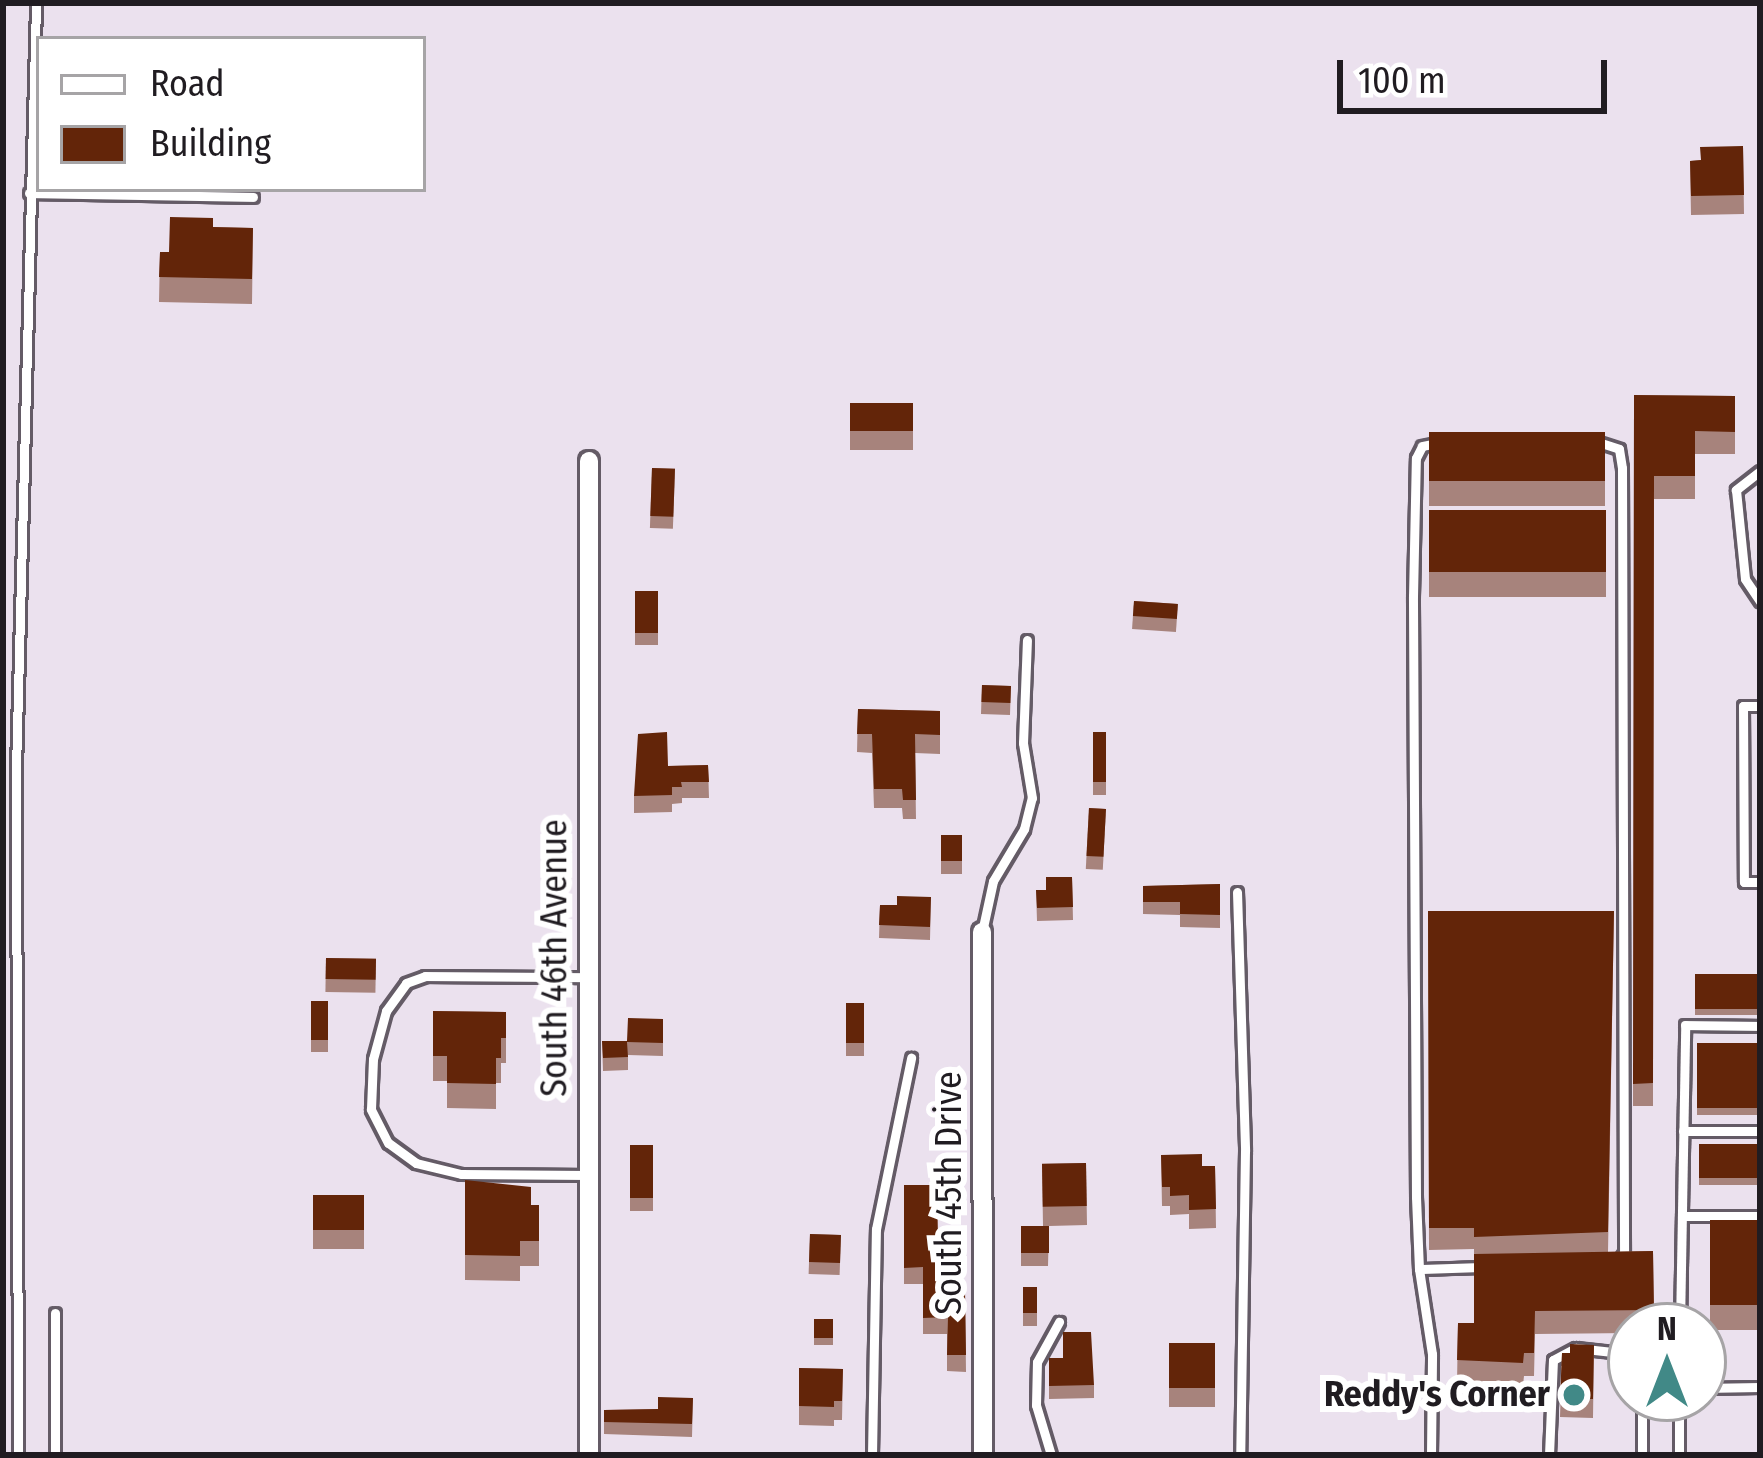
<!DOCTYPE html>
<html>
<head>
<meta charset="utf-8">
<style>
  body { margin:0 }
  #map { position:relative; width:1763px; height:1458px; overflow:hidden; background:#ebe1ee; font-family:"Fira Sans Condensed",sans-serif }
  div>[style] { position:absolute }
  .roads { filter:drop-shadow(3px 0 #645b66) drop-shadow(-3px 0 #645b66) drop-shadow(0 3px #645b66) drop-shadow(0 -3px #645b66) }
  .lane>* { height:9px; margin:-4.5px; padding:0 4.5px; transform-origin:4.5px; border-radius:4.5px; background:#fff }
  .street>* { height:18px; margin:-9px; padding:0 9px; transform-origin:9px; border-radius:9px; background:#fff }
  .wall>* { inset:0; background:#a7837c; transform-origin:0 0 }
  .building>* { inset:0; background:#632509; transform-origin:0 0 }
  .dots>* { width:33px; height:33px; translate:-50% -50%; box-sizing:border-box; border:6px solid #fff; border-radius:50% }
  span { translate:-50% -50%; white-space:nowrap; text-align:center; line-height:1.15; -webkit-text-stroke:12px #fff; paint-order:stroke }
  .street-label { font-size:36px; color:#201c21 }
  .poi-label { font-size:36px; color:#201c21; font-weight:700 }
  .right { translate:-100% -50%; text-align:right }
  .frame { position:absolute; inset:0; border:6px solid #201c21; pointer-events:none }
  .legend { position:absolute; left:36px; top:36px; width:390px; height:156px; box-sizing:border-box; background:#fff; border:3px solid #a6a4a6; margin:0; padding:15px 21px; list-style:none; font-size:36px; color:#201c21 }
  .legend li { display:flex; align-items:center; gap:24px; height:60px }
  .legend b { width:60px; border:3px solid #a6a4a6 }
  .north { position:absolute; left:1607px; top:1302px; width:120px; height:120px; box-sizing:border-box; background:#fff; border:3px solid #a6a4a6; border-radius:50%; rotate:0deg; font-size:33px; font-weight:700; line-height:48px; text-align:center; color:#201c21 }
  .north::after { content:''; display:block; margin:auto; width:42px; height:54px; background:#418987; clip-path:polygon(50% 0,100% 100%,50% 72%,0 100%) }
  .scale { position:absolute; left:1337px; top:60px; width:270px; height:54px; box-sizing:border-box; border:6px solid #201c21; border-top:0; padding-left:15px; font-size:36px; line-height:42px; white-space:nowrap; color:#201c21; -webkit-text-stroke:9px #fff; paint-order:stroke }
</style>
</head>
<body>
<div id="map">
  <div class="roads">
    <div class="lane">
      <i style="left:29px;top:193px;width:224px;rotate:1deg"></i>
      <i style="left:1598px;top:442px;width:22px;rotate:18deg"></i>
      <i style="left:1619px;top:449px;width:19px;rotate:81deg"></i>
      <i style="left:1622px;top:468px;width:785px;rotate:89.85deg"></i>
      <i style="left:1624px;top:1253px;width:7px;rotate:124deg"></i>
      <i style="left:1760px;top:471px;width:31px;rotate:142deg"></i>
      <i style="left:1736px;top:490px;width:89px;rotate:84.2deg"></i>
      <i style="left:1745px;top:579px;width:27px;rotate:56deg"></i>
      <i style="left:1760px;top:706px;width:17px;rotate:180deg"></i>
      <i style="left:1743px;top:706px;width:176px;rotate:89.7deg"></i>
      <i style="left:1744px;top:882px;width:16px"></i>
      <i style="left:1237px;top:892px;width:259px;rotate:88.2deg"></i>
      <i style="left:1245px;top:1151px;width:304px;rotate:90.9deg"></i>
      <i style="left:982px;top:932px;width:52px;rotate:-77.8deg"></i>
      <i style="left:993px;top:881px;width:61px;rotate:-59.2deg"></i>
      <i style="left:1024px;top:829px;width:32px;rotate:-76deg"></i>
      <i style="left:1032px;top:798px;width:56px;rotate:-99.3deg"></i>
      <i style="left:1023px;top:743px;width:103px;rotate:-87.8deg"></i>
      <i style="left:1683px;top:1131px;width:77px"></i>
      <i style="left:588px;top:1175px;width:127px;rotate:-179.5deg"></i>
      <i style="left:461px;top:1174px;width:46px;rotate:-166.3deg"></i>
      <i style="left:416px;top:1163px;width:34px;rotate:-144deg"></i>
      <i style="left:388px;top:1143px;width:38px;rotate:-117deg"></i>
      <i style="left:371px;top:1109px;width:50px;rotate:-87.7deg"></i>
      <i style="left:373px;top:1059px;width:50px;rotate:-74.8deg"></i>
      <i style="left:386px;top:1011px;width:34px;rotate:-54deg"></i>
      <i style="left:406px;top:983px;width:20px;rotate:-20deg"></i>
      <i style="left:425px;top:976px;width:163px;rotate:0.4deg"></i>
      <i style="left:1682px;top:1216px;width:78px"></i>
      <i style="left:1419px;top:1269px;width:65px;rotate:-1.8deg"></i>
      <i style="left:1680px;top:1326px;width:301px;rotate:-89deg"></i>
      <i style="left:1685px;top:1025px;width:75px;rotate:0.8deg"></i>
      <i style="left:1703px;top:1388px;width:57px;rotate:-1deg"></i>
      <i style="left:1642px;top:1398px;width:57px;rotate:90deg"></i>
      <i style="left:18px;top:1455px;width:686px;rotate:-90.17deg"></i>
      <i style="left:16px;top:769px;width:766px;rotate:-88.5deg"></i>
      <i style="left:55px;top:1455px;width:142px;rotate:-90deg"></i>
      <i style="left:872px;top:1455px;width:226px;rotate:-89deg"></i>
      <i style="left:876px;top:1229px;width:175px;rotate:-78.4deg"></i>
      <i style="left:1051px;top:1455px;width:52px;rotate:-106.7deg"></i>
      <i style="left:1036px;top:1405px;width:43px;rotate:-88.7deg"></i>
      <i style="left:1037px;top:1362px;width:46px;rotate:-61.2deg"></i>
      <i style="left:1431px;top:1455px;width:101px;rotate:-89.4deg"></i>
      <i style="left:1432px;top:1354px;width:86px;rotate:-98.7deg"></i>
      <i style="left:1419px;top:1269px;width:72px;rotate:-92.4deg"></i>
      <i style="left:1416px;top:1197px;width:601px;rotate:-90.29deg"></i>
      <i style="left:1413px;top:596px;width:138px;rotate:-88.8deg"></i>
      <i style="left:1416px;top:458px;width:13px;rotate:-63deg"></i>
      <i style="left:1422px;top:446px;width:15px;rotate:-11deg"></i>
      <i style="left:1549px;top:1455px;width:95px;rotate:-87.6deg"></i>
      <i style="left:1553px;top:1360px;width:26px;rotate:-28deg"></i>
      <i style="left:1576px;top:1348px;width:55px;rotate:6.2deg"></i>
      <i style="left:1679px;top:1455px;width:57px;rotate:-90deg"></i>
    </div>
    <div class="street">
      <i style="left:589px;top:461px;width:994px;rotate:90deg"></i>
      <i style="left:982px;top:932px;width:523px;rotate:89.89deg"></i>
    </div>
  </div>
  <div class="wall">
    <i style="clip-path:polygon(1743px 146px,1744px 214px,1691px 215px,1690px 161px,1701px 160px)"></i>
    <i style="clip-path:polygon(213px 227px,253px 228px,252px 304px,159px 302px,160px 252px,169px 252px)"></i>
    <i style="clip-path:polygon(1634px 395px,1735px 396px,1735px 454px,1695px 454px,1695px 499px,1654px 499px,1653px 1106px,1633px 1106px)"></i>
    <i style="left:913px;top:403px;width:47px;height:63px;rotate:90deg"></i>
    <i style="left:1429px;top:432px;width:176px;height:74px"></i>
    <i style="left:652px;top:468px;width:23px;height:60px;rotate:2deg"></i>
    <i style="left:1606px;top:510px;width:87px;height:177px;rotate:90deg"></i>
    <i style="left:635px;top:591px;width:23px;height:54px"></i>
    <i style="left:1134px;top:601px;width:44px;height:28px;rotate:4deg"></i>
    <i style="left:982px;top:685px;width:29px;height:29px;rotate:2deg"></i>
    <i style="clip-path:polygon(858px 709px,940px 711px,940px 754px,915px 753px,916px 819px,903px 819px,902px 808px,874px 808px,872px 753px,857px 752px)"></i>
    <i style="left:1093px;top:732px;width:13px;height:63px"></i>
    <i style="clip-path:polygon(708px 765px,709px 798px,682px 798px,682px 803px,672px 804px,672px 812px,634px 813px,634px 796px,668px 766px)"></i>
    <i style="left:1089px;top:808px;width:17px;height:61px;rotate:3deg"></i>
    <i style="left:941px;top:835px;width:21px;height:39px"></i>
    <i style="clip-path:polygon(1072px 877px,1073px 920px,1037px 921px,1036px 890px,1046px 890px)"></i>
    <i style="clip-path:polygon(1220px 884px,1220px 928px,1180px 927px,1180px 915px,1143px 914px,1143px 886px)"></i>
    <i style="clip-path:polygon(931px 897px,930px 940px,879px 938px,880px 905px,897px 905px)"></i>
    <i style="clip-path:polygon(1428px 911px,1614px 911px,1608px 1252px,1653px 1251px,1654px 1326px,1631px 1326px,1631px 1333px,1535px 1334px,1534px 1376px,1524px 1376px,1523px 1385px,1457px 1383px,1458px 1323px,1474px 1323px,1474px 1249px,1429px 1250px)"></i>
    <i style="left:326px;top:958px;width:50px;height:34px;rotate:1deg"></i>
    <i style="left:1695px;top:974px;width:65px;height:41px"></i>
    <i style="left:311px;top:1001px;width:17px;height:51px"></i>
    <i style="left:864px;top:1003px;width:53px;height:18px;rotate:90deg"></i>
    <i style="clip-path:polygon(433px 1011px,506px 1012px,506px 1063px,501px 1063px,501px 1083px,496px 1083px,496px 1109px,447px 1108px,447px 1081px,433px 1081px)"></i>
    <i style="clip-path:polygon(663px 1019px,663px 1056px,628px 1055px,628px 1070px,603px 1071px,602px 1041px,627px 1041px)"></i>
    <i style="left:1697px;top:1043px;width:63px;height:72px"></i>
    <i style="left:1699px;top:1144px;width:61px;height:41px"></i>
    <i style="left:630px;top:1145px;width:23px;height:66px"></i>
    <i style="clip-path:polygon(1161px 1155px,1202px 1166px,1215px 1166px,1216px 1228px,1189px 1229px,1189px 1214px,1170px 1215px,1170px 1206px,1162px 1206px)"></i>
    <i style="clip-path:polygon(1086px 1163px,1087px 1225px,1049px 1226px,1048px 1266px,1021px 1266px,1021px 1226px,1043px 1226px,1042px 1164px)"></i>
    <i style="clip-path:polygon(465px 1180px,531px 1205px,539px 1205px,539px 1266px,520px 1266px,520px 1281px,465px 1280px)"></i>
    <i style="clip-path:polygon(904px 1185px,939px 1292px,965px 1291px,966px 1372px,947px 1371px,947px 1334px,923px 1334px,923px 1284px,904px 1284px)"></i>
    <i style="left:313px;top:1195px;width:51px;height:54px"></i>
    <i style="left:1760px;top:1220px;width:110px;height:50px;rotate:90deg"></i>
    <i style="left:810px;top:1234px;width:31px;height:40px;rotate:2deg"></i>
    <i style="left:1023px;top:1287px;width:14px;height:39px"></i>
    <i style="left:833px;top:1319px;width:26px;height:19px;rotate:90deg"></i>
    <i style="left:1169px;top:1343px;width:46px;height:64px"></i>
    <i style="clip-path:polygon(1594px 1345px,1593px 1418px,1560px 1417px,1562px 1353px,1570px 1353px)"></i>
    <i style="clip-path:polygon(1049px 1358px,1094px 1385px,1094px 1398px,1049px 1399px)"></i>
    <i style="clip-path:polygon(799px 1368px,843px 1369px,842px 1420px,834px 1420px,834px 1426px,799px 1425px)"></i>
    <i style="clip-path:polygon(693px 1398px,692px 1437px,604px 1434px,604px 1410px,658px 1409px)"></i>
  </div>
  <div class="building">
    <i style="clip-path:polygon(1743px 146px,1744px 195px,1691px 196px,1690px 161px,1701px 160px,1700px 147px)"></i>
    <i style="clip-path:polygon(170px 217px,213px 218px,213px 227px,253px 228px,252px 279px,159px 277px,160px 252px,169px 252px)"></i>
    <i style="clip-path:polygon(1634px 395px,1735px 396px,1735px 432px,1695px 431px,1695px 476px,1654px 476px,1653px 1083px,1633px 1084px)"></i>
    <i style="left:913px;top:403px;width:28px;height:63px;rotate:90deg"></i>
    <i style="left:1429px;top:432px;width:176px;height:49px"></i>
    <i style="left:652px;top:468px;width:23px;height:48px;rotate:2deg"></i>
    <i style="left:1606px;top:510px;width:62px;height:177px;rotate:90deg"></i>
    <i style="left:635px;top:591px;width:23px;height:42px"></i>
    <i style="left:1134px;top:601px;width:44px;height:15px;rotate:4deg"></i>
    <i style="left:982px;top:685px;width:29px;height:17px;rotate:2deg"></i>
    <i style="clip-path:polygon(858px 709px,940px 711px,940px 735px,915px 734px,916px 800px,903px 800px,902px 789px,874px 789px,872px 734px,857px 734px)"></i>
    <i style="clip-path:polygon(667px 732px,668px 766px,708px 765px,709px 782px,681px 782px,682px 787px,672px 787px,672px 795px,634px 796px,638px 734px)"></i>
    <i style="left:1093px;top:732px;width:13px;height:50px"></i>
    <i style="left:1089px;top:808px;width:17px;height:48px;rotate:3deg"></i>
    <i style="left:941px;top:835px;width:21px;height:26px"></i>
    <i style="clip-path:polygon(1046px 877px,1072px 877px,1073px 907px,1037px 908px,1036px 890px,1046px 890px)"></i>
    <i style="clip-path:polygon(1220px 884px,1220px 915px,1180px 914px,1180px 902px,1143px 902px,1143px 886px)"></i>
    <i style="clip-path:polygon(897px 896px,931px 897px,930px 927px,879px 925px,880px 905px,897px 905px)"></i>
    <i style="clip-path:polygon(1428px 911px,1614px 911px,1608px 1232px,1474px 1237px,1474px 1228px,1429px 1228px)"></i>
    <i style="left:326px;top:958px;width:50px;height:21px;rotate:1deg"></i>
    <i style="left:1695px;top:974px;width:65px;height:35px"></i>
    <i style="left:311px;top:1001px;width:17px;height:39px"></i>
    <i style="left:864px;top:1003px;width:40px;height:18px;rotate:90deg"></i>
    <i style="clip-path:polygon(433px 1011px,506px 1012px,506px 1038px,501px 1038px,501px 1058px,496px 1058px,496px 1084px,447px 1083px,447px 1056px,433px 1056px)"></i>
    <i style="clip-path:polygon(628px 1018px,663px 1019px,663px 1043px,627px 1042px,628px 1057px,603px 1058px,602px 1041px,627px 1041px)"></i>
    <i style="left:1697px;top:1043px;width:63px;height:65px"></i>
    <i style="left:1699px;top:1144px;width:61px;height:34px"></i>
    <i style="left:630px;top:1145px;width:23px;height:53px"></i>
    <i style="clip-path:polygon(1202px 1154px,1202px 1166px,1215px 1166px,1216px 1209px,1189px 1210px,1189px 1195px,1170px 1196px,1170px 1187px,1162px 1187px,1161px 1155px)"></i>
    <i style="left:1086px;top:1163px;width:43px;height:44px;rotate:89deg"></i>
    <i style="clip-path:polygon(465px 1180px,531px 1187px,531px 1205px,539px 1205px,539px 1241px,520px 1241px,520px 1256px,465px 1255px)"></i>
    <i style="clip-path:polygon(904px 1185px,937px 1185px,939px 1292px,965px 1291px,966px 1355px,947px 1355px,948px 1317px,923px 1318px,923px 1267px,904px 1268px)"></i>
    <i style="left:313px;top:1195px;width:51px;height:35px"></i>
    <i style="left:1760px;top:1220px;width:85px;height:50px;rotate:90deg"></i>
    <i style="left:1021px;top:1226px;width:28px;height:27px"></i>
    <i style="left:810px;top:1234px;width:31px;height:28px;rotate:2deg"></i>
    <i style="clip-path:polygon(1653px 1251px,1654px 1310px,1535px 1311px,1534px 1353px,1524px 1353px,1523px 1363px,1457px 1360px,1458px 1323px,1474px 1323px,1474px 1254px)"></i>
    <i style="left:1023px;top:1287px;width:14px;height:26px"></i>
    <i style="left:833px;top:1319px;width:19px;height:19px;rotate:90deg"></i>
    <i style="clip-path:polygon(1063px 1332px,1091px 1332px,1094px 1385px,1049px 1386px,1049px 1358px,1063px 1358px)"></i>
    <i style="left:1169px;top:1343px;width:46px;height:45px"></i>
    <i style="clip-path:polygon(1570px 1344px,1594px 1345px,1593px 1399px,1560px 1398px,1562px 1353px,1570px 1353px)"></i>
    <i style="clip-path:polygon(799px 1368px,843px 1369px,842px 1401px,834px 1401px,834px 1407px,799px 1406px)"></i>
    <i style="clip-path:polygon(658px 1397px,693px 1398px,692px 1424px,604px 1422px,604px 1410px,658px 1409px)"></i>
  </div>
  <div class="dots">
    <i style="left:1574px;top:1395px;background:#418987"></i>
  </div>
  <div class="street-label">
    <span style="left:555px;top:958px;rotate:-90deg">South 46th Avenue</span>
    <span style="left:950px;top:1193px;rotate:-90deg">South 45th Drive</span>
  </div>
  <div class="poi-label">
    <span class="right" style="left:1550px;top:1395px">Reddy's Corner</span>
  </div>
  <div class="frame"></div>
  <ul class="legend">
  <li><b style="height:15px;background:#fff"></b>Road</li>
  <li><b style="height:33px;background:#632509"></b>Building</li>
  </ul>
  <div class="north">N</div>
  <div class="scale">100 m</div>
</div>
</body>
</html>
